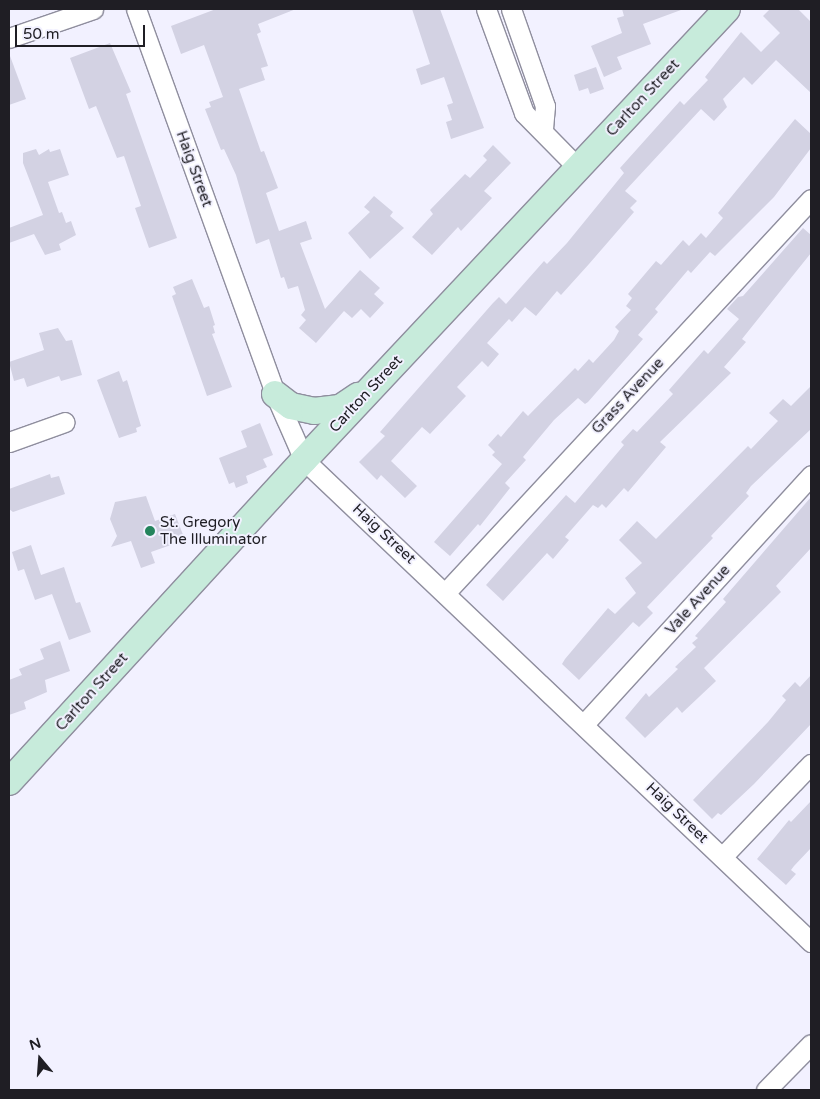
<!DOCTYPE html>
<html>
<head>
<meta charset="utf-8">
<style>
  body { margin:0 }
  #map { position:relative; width:820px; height:1099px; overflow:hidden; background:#f2f1ff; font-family:"Varela Round",sans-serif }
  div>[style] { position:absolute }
  .building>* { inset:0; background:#d3d2e3 }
  .roads { filter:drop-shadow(1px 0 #8f8e9e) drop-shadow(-1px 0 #8f8e9e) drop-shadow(0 1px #8f8e9e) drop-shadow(0 -1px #8f8e9e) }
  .minor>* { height:19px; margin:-9.5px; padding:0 9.5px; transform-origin:9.5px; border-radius:9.5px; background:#fff }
  .secondary>* { height:26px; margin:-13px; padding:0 13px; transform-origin:13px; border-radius:13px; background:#c7ebdb }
  .dots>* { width:14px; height:14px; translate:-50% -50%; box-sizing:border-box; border:2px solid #f2f1ff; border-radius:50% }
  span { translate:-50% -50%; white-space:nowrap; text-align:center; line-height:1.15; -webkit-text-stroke:4px #f2f1ff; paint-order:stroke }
  .street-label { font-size:15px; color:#1f1e24 }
  .poi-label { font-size:15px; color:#1f1e24 }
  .left { translate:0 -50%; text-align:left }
  .frame { position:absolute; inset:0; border:10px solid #1f1e24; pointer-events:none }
  .north { position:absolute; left:15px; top:1034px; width:50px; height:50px; -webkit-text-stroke:4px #f2f1ff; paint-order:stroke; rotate:342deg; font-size:14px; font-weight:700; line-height:20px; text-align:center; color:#1f1e24 }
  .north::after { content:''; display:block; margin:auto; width:18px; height:22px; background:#1f1e24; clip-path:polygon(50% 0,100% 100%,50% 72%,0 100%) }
  .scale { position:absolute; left:15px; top:25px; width:130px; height:22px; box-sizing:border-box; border:2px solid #1f1e24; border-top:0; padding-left:6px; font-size:15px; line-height:18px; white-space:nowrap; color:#1f1e24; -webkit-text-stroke:4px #f2f1ff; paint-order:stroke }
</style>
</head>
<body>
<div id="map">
  <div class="building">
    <i style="clip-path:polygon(216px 9px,296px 9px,258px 24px,261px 32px,257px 34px,268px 66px,261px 68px,265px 80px,239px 89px,261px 152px,264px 151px,278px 188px,266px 193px,279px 231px,306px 221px,312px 239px,300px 243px,325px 309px,360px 270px,380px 288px,374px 294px,384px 303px,370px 318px,361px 309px,352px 318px,344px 311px,316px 343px,299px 328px,306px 320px,301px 315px,305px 310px,298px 286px,288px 289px,284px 277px,281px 278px,269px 239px,256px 244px,236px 175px,224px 149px,221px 150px,205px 109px,211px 107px,209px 102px,223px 97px,204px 45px,181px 54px,171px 26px)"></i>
    <i style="clip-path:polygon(412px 9px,440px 9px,484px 128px,451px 139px,446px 122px,452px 120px,447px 105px,453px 103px,444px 77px,421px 85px,416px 69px,430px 64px)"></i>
    <i style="clip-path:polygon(622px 9px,681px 10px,643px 24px,651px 44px,617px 57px,622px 69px,604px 77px,591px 46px,622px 33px,617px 18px,624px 16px)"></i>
    <i style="clip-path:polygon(770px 9px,798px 9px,811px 22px,811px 93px,776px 60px,752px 85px,744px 77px,723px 99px,727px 107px,714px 121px,701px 109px,625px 191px,637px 201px,630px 208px,634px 212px,589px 264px,561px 295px,557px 291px,536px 316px,525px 307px,512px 322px,509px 319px,487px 343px,499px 354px,488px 367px,482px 361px,457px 387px,466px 396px,430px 434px,422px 427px,391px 461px,417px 486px,405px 498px,381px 475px,377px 480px,359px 462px,385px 436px,380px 432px,493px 303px,499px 297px,506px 304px,544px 261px,547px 264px,567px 243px,624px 173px,620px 168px,680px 101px,684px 105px,708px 80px,705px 77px,741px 32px,761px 52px,780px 33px,763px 16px)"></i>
    <i style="clip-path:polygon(110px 43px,131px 92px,126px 94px,177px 238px,149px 248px,135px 208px,141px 206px,124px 156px,117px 158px,96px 106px,89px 109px,70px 58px)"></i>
    <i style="clip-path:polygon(10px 56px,26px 99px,9px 105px,9px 57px)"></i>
    <i style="clip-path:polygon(596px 67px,604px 89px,590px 94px,588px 88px,579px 91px,574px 75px)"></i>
    <i style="clip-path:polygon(795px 119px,811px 134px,811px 148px,774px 197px,715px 256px,710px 252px,691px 273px,688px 270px,655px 309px,658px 312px,638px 335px,643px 339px,588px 402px,585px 404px,578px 398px,554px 420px,523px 457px,526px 460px,505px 483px,510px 488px,480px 526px,478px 524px,450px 556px,434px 542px,502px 464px,492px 455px,495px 452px,488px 445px,498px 434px,501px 437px,523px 411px,528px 416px,575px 368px,578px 371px,589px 359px,593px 363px,614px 340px,619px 331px,615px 327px,631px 310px,626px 306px,632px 298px,628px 294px,656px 261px,661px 265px,683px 240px,689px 246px,701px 233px,706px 238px,723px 218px,718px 213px)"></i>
    <i style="clip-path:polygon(493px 145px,511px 163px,484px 191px,492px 198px,461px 231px,458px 227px,432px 255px,412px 237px,433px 214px,430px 210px,465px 174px,470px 178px,487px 160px,483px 156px)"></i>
    <i style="clip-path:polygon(36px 149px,39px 155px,49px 149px,50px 152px,60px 149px,69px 175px,48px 182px,59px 213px,62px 212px,66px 223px,71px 221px,76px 235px,59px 244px,61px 250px,45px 255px,34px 234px,9px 243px,9px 228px,43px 215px,23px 163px,23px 153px)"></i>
    <i style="clip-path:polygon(374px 196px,393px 212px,390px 216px,404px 228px,370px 259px,348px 233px,370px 212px,364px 207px)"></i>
    <i style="clip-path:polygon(803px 228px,811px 235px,811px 253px,742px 339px,746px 342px,724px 367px,731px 373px,660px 442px,666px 447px,628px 492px,624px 488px,606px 508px,602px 504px,598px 508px,593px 505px,565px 537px,569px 540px,553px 559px,547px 553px,503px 601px,486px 585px,566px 495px,575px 503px,624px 445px,621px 442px,633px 429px,637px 432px,673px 394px,669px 390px,704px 350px,708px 354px,739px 319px,727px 309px,738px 297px,743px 296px)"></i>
    <i style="clip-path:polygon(192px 279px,204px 308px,209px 306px,215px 325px,213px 326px,215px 333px,212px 334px,232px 387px,207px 396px,172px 296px,176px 294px,173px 287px)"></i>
    <i style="clip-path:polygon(58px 328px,66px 341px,72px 340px,82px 375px,61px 381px,59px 376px,27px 387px,24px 378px,14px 381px,9px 362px,44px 350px,39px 333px)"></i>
    <i style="clip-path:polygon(119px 371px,123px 382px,127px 380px,141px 426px,136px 428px,137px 432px,119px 438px,97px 380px)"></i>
    <i style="clip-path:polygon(811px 386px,811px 429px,751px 486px,746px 493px,749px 496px,711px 536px,713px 538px,647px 607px,653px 613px,639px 627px,633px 622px,579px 680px,562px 664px,565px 659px,608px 608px,615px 614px,636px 593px,625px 578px,642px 563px,619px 540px,637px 521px,656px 539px,748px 446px,751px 449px,778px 421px,769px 413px,783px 399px,791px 406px)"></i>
    <i style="clip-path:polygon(260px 423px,273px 455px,263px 459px,267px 467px,246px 476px,248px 483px,236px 488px,234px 482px,229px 484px,219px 458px,247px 447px,241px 431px)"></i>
    <i style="clip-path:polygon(50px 474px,51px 478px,59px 476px,65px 494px,13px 512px,9px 509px,9px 489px)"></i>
    <i style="clip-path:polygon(146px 496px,155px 521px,175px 514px,185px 540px,151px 552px,155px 563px,141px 568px,131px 541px,111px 547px,117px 536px,110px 519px,115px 502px)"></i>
    <i style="clip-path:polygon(811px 497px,811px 548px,776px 586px,781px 592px,704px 668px,716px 681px,682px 713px,677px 707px,645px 738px,625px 718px,646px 693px,649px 697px,678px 669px,675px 667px,696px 647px,692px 643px,698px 638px,695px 636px,726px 602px,723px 599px)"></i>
    <i style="clip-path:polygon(31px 545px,41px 575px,64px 567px,76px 603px,80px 602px,91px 632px,69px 640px,52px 594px,35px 600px,24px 569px,18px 571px,12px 552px)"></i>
    <i style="clip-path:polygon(60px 641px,70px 671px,45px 680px,47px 692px,24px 702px,26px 709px,9px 715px,9px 680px,22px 675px,19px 669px,44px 659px,40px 649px)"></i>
    <i style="clip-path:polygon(811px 675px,811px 724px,754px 784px,721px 815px,718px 813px,712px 819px,693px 800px,768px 722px,786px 700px,782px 696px,795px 682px,800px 687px)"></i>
    <i style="clip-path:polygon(811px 801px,811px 848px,794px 866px,791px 870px,796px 874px,786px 885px,757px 859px,789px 820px,791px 822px)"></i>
  </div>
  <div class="roads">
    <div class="minor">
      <i style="left:136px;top:9px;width:409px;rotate:70.1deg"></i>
      <i style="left:275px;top:394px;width:72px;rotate:66.3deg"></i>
      <i style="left:304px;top:460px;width:700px;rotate:43.55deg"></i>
      <i style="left:486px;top:9px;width:111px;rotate:69.9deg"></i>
      <i style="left:524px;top:113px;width:76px;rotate:45.5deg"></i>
      <i style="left:511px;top:9px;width:103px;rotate:70.7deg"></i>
      <i style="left:545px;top:106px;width:23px;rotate:95deg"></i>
      <i style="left:9px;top:38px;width:89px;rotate:-19deg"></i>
      <i style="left:9px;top:442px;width:59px;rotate:-19.7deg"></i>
      <i style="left:446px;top:592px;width:536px;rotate:-47.12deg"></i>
      <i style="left:584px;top:724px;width:337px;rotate:-47.6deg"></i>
      <i style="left:722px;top:857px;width:129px;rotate:-46.3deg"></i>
      <i style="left:766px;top:1090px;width:64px;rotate:-45.6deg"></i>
    </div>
    <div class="secondary">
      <i style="left:275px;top:394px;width:20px;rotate:37deg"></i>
      <i style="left:291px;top:406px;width:24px;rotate:12deg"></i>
      <i style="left:314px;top:411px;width:26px;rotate:-7deg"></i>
      <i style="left:340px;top:408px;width:22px;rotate:-34deg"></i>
      <i style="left:9px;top:782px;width:437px;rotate:-47.5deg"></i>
      <i style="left:304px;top:460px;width:618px;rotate:-46.83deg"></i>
    </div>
  </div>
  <div class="dots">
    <i style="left:150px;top:531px;background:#24845c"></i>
  </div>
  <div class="street-label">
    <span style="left:643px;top:98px;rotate:-47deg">Carlton Street</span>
    <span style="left:194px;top:169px;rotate:70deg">Haig Street</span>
    <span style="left:366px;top:394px;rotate:-47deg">Carlton Street</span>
    <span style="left:628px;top:396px;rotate:-47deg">Grass Avenue</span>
    <span style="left:384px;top:534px;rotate:43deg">Haig Street</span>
    <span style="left:698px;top:600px;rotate:-48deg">Vale Avenue</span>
    <span style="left:92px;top:692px;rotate:-48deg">Carlton Street</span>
    <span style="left:677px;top:813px;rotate:44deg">Haig Street</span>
  </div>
  <div class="poi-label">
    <span class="left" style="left:160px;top:531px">St. Gregory<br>The Illuminator</span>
  </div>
  <div class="frame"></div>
  <div class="north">N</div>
  <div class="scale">50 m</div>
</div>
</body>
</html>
